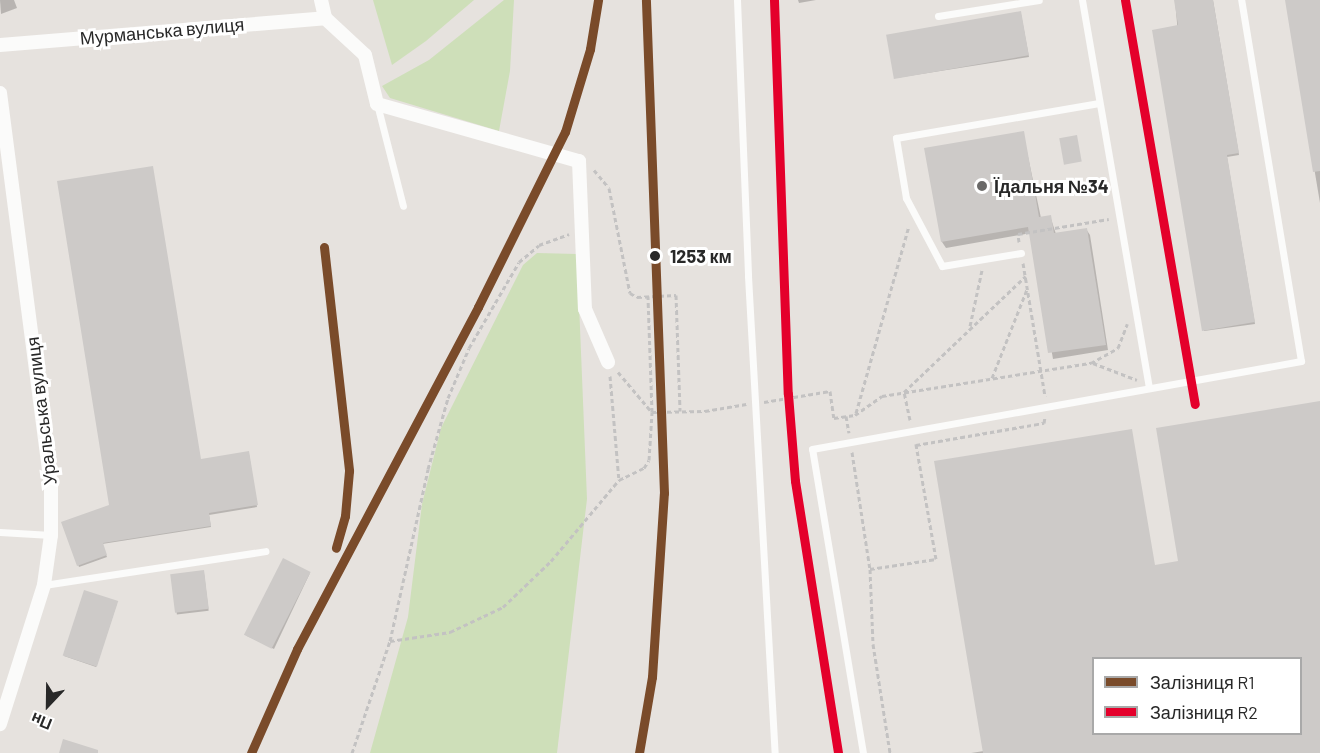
<!DOCTYPE html>
<html>
<head>
<meta charset="utf-8">
<style>
  body { margin:0 }
  #map { position:relative; width:1320px; height:753px; overflow:hidden; background:#e6e2de; font-family:Barlow,sans-serif }
  div>[style] { position:absolute }
  .green>* { inset:0; background:#cedfb9 }
  .shadow>* { inset:0; background:#0003; transform-origin:0 0 }
  .building>* { inset:0; background:#cdcac8; transform-origin:0 0 }
  .path>* { height:3px; margin-top:-1.5px; transform-origin:0; background:repeating-linear-gradient(90deg,#c3c2c2 0 4.5px,transparent 0 7.5px) }
  .service>* { height:7px; margin:-3.5px; padding:0 3.5px; transform-origin:3.5px; border-radius:3.5px; background:#fbfbfa }
  .minor>* { height:14px; margin:-7px; padding:0 7px; transform-origin:7px; border-radius:7px; background:#fbfbfa }
  .rail-1>* { height:9px; margin:-4.5px; padding:0 4.5px; transform-origin:4.5px; border-radius:4.5px; background:#7a4b2a }
  .rail-2>* { height:9px; margin:-4.5px; padding:0 4.5px; transform-origin:4.5px; border-radius:4.5px; background:#e4002b }
  .dots>* { width:16px; height:16px; translate:-50% -50%; box-sizing:border-box; border:3px solid #fff; border-radius:50% }
  span { translate:-50% -50%; white-space:nowrap; text-align:center; line-height:1.15; -webkit-text-stroke:6px #fff; paint-order:stroke }
  .street-label { font-size:18px; color:#282828 }
  .poi-label { font-size:18px; color:#282828; font-weight:700 }
  .left { translate:0 -50%; text-align:left }
  .stop-label { font-size:18px; color:#282828; font-weight:700 }
  .legend { position:absolute; left:1092px; top:657px; width:210px; height:78px; box-sizing:border-box; background:#fff; border:2px solid #a9a9a9; margin:0; padding:8px 10px; list-style:none; font-size:18px; color:#282828 }
  .legend li { display:flex; align-items:center; gap:12px; height:30px }
  .legend b { width:30px; border:2px solid #a9a9a9 }
  .north { position:absolute; left:18px; top:675px; width:60px; height:60px; -webkit-text-stroke:4px #fff; paint-order:stroke; rotate:202deg; font-size:16px; font-weight:700; line-height:24px; text-align:center; color:#282828 }
  .north::after { content:''; display:block; margin:auto; width:21px; height:27px; background:#282828; clip-path:polygon(50% 0,100% 100%,50% 72%,0 100%) }
</style>
</head>
<body>
<div id="map">
  <div class="green">
    <i style="clip-path:polygon(373px 0,474px 0,426px 41px,392px 65px)"></i>
    <i style="clip-path:polygon(504px 0,514px 0,510px 71px,499px 131px,390px 98px,382px 86px,429px 60px)"></i>
    <i style="clip-path:polygon(537px 253px,577px 254px,587px 499px,557px 753px,370px 753px,408px 617px,422px 504px,441px 428px,523px 265px)"></i>
  </div>
  <div class="shadow">
    <i style="clip-path:polygon(0 0,14px 0,17px 8px,1px 14px)"></i>
    <i style="clip-path:polygon(798px 0,816px 0,799px 3px)"></i>
    <i style="clip-path:polygon(1175px 0,1213px 0,1239px 155px,1227px 157px,1255px 324px,1204px 331px)"></i>
    <i style="clip-path:polygon(1286px 0,1320px 0,1320px 203px)"></i>
    <i style="clip-path:polygon(1021px 14px,1029px 57px,896px 78px)"></i>
    <i style="clip-path:polygon(1023px 133px,1041px 218px,1050px 216px,1056px 234px,1086px 229px,1090px 235px,1108px 350px,1053px 359px,1031px 233px,946px 248px,942px 242px,926px 149px)"></i>
    <i style="clip-path:polygon(evenodd,1320px 403px,1320px 753px,971px 753px,984px 751px,1155px 566px,1180px 562px,1320px 403px,1094px 658px,1300px 658px,1300px 734px,1094px 734px,1094px 658px)"></i>
    <i style="clip-path:polygon(249px 454px,257px 507px,209px 515px,211px 527px,102px 544px,107px 557px,79px 567px,63px 523px,111px 506px,200px 460px)"></i>
    <i style="left:204px;top:573px;width:38px;height:32px;rotate:83deg"></i>
    <i style="clip-path:polygon(310px 573px,274px 649px,247px 636px,246px 635px)"></i>
    <i style="clip-path:polygon(117px 603px,96px 667px,64px 656px,64px 655px)"></i>
  </div>
  <div class="building">
    <i style="clip-path:polygon(1174px 0,1213px 0,1239px 153px,1227px 155px,1255px 322px,1202px 331px,1152px 30px,1178px 25px)"></i>
    <i style="clip-path:polygon(1285px 0,1320px 0,1320px 171px,1313px 172px)"></i>
    <i style="left:1021px;top:11px;width:45px;height:137px;rotate:80deg"></i>
    <i style="clip-path:polygon(1024px 131px,1039px 217px,1051px 215px,1054px 233px,1087px 228px,1106px 345px,1048px 353px,1028px 227px,941px 242px,924px 148px)"></i>
    <i style="left:1077px;top:135px;width:27px;height:18px;rotate:80deg"></i>
    <i style="clip-path:polygon(153px 166px,201px 459px,249px 451px,258px 505px,209px 513px,211px 526px,103px 543px,107px 555px,77px 566px,61px 522px,109px 505px,57px 181px)"></i>
    <i style="clip-path:polygon(evenodd,1320px 401px,1320px 753px,983px 753px,934px 461px,1132px 429px,1155px 565px,1178px 561px,1156px 428px,1320px 401px,1094px 658px,1300px 658px,1300px 734px,1094px 734px,1094px 658px)"></i>
    <i style="left:283px;top:558px;width:31px;height:86px;rotate:27deg"></i>
    <i style="left:204px;top:570px;width:39px;height:34px;rotate:83deg"></i>
    <i style="left:84px;top:590px;width:36px;height:69px;rotate:18deg"></i>
    <i style="clip-path:polygon(63px 739px,98px 750px,98px 753px,59px 753px)"></i>
  </div>
  <div class="path">
    <i style="left:594px;top:170px;width:23px;rotate:50deg"></i>
    <i style="left:609px;top:188px;width:107px;rotate:78.7deg"></i>
    <i style="left:630px;top:293px;width:8px;rotate:30deg"></i>
    <i style="left:637px;top:297px;width:39px;rotate:-3deg"></i>
    <i style="left:676px;top:295px;width:116px;rotate:88deg"></i>
    <i style="left:1019px;top:242px;width:8px;rotate:-97deg"></i>
    <i style="left:1018px;top:234px;width:92px;rotate:-9.4deg"></i>
    <i style="left:1023px;top:263px;width:135px;rotate:80.6deg"></i>
    <i style="left:970px;top:326px;width:57px;rotate:-77.9deg"></i>
    <i style="left:1093px;top:363px;width:47px;rotate:21.1deg"></i>
    <i style="left:618px;top:372px;width:51px;rotate:49.8deg"></i>
    <i style="left:610px;top:376px;width:104px;rotate:85.1deg"></i>
    <i style="left:992px;top:378px;width:96px;rotate:-68.5deg"></i>
    <i style="left:764px;top:402px;width:67px;rotate:-9.5deg"></i>
    <i style="left:830px;top:391px;width:27px;rotate:82deg"></i>
    <i style="left:834px;top:418px;width:21px;rotate:-8deg"></i>
    <i style="left:855px;top:415px;width:33px;rotate:-35deg"></i>
    <i style="left:882px;top:396px;width:212px;rotate:-9deg"></i>
    <i style="left:1091px;top:363px;width:31px;rotate:-29deg"></i>
    <i style="left:1118px;top:348px;width:26px;rotate:-69deg"></i>
    <i style="left:652px;top:412px;width:53px;rotate:-1.1deg"></i>
    <i style="left:705px;top:411px;width:42px;rotate:-9.7deg"></i>
    <i style="left:856px;top:413px;width:194px;rotate:-74.2deg"></i>
    <i style="left:846px;top:416px;width:17px;rotate:80deg"></i>
    <i style="left:910px;top:420px;width:29px;rotate:-102deg"></i>
    <i style="left:904px;top:392px;width:168px;rotate:-43.6deg"></i>
    <i style="left:916px;top:445px;width:130px;rotate:-9.8deg"></i>
    <i style="left:1044px;top:423px;width:6px;rotate:-81deg"></i>
    <i style="left:852px;top:452px;width:118px;rotate:81.3deg"></i>
    <i style="left:870px;top:569px;width:75px;rotate:87.7deg"></i>
    <i style="left:873px;top:644px;width:110px;rotate:81.1deg"></i>
    <i style="left:870px;top:569px;width:67px;rotate:-8.6deg"></i>
    <i style="left:936px;top:559px;width:117px;rotate:-99.9deg"></i>
    <i style="left:390px;top:641px;width:61px;rotate:-8.5deg"></i>
    <i style="left:450px;top:632px;width:59px;rotate:-25.3deg"></i>
    <i style="left:503px;top:607px;width:66px;rotate:-43.8deg"></i>
    <i style="left:551px;top:561px;width:106px;rotate:-50deg"></i>
    <i style="left:619px;top:480px;width:28px;rotate:-26deg"></i>
    <i style="left:644px;top:468px;width:9px;rotate:-58deg"></i>
    <i style="left:649px;top:460px;width:48px;rotate:-86.4deg"></i>
    <i style="left:652px;top:412px;width:116px;rotate:-92deg"></i>
    <i style="left:352px;top:753px;width:118px;rotate:-71.3deg"></i>
    <i style="left:390px;top:641px;width:176px;rotate:-77.5deg"></i>
    <i style="left:428px;top:469px;width:74px;rotate:-74.3deg"></i>
    <i style="left:448px;top:398px;width:54px;rotate:-67.2deg"></i>
    <i style="left:469px;top:348px;width:99px;rotate:-59.8deg"></i>
    <i style="left:519px;top:262px;width:26px;rotate:-40deg"></i>
    <i style="left:539px;top:245px;width:32px;rotate:-20deg"></i>
  </div>
  <div class="service">
    <i style="left:737px;top:0;width:276px;rotate:87.7deg"></i>
    <i style="left:748px;top:276px;width:478px;rotate:86.8deg"></i>
    <i style="left:1082px;top:0;width:393px;rotate:80.2deg"></i>
    <i style="left:938px;top:16px;width:102px;rotate:-9deg"></i>
    <i style="left:377px;top:104px;width:105px;rotate:75.7deg"></i>
    <i style="left:1021px;top:253px;width:80px;rotate:170.7deg"></i>
    <i style="left:942px;top:266px;width:77px;rotate:-117.9deg"></i>
    <i style="left:906px;top:198px;width:61px;rotate:-99.5deg"></i>
    <i style="left:896px;top:138px;width:206px;rotate:-9.8deg"></i>
    <i style="left:0;top:532px;width:51px;rotate:3.4deg"></i>
    <i style="left:44px;top:585px;width:224px;rotate:-8.7deg"></i>
    <i style="left:863px;top:753px;width:308px;rotate:-99.5deg"></i>
    <i style="left:812px;top:449px;width:497px;rotate:-10.2deg"></i>
    <i style="left:1301px;top:361px;width:366px;rotate:-99.4deg"></i>
  </div>
  <div class="minor">
    <i style="left:321px;top:0;width:18px;rotate:77deg"></i>
    <i style="left:325px;top:18px;width:54px;rotate:42.8deg"></i>
    <i style="left:365px;top:55px;width:50px;rotate:76.2deg"></i>
    <i style="left:377px;top:104px;width:210px;rotate:15.8deg"></i>
    <i style="left:579px;top:161px;width:148px;rotate:87.7deg"></i>
    <i style="left:585px;top:309px;width:58px;rotate:66.5deg"></i>
    <i style="left:0;top:45px;width:326px;rotate:-4.7deg"></i>
    <i style="left:0;top:93px;width:395px;rotate:82.6deg"></i>
    <i style="left:51px;top:485px;width:50px;rotate:90deg"></i>
    <i style="left:51px;top:535px;width:50px;rotate:98deg"></i>
    <i style="left:44px;top:585px;width:146px;rotate:107.6deg"></i>
  </div>
  <div class="rail-1">
    <i style="left:324px;top:247px;width:225px;rotate:83.6deg"></i>
    <i style="left:349px;top:471px;width:45px;rotate:95.1deg"></i>
    <i style="left:345px;top:516px;width:33px;rotate:106deg"></i>
    <i style="left:251px;top:753px;width:114px;rotate:-66.1deg"></i>
    <i style="left:297px;top:649px;width:387px;rotate:-62.1deg"></i>
    <i style="left:478px;top:307px;width:195px;rotate:-63.6deg"></i>
    <i style="left:565px;top:132px;width:87px;rotate:-73.2deg"></i>
    <i style="left:590px;top:49px;width:50px;rotate:-80.7deg"></i>
    <i style="left:639px;top:753px;width:77px;rotate:-80.3deg"></i>
    <i style="left:652px;top:677px;width:184px;rotate:-86.3deg"></i>
    <i style="left:664px;top:493px;width:493px;rotate:-92.1deg"></i>
  </div>
  <div class="rail-2">
    <i style="left:774px;top:0;width:394px;rotate:88deg"></i>
    <i style="left:788px;top:394px;width:87px;rotate:85.4deg"></i>
    <i style="left:795px;top:481px;width:275px;rotate:81deg"></i>
    <i style="left:1125px;top:0;width:410px;rotate:80.2deg"></i>
  </div>
  <div class="dots">
    <i style="left:982px;top:186px;background:#6a6968"></i>
    <i style="left:655px;top:256px;background:#282828"></i>
  </div>
  <div class="street-label">
    <span style="left:162px;top:31px;rotate:-5deg">Мурманська вулиця</span>
    <span style="left:41px;top:411px;rotate:-97deg">Уральська вулиця</span>
  </div>
  <div class="poi-label">
    <span class="left" style="left:994px;top:186px">Їдальня №34</span>
  </div>
  <div class="stop-label">
    <span class="left" style="left:670px;top:256px">1253 км</span>
  </div>
  <ul class="legend">
  <li><b style="height:8px;background:#7a4b2a"></b>Залізниця R1</li>
  <li><b style="height:8px;background:#e4002b"></b>Залізниця R2</li>
  </ul>
  <div class="north">Пн</div>
</div>
</body>
</html>
